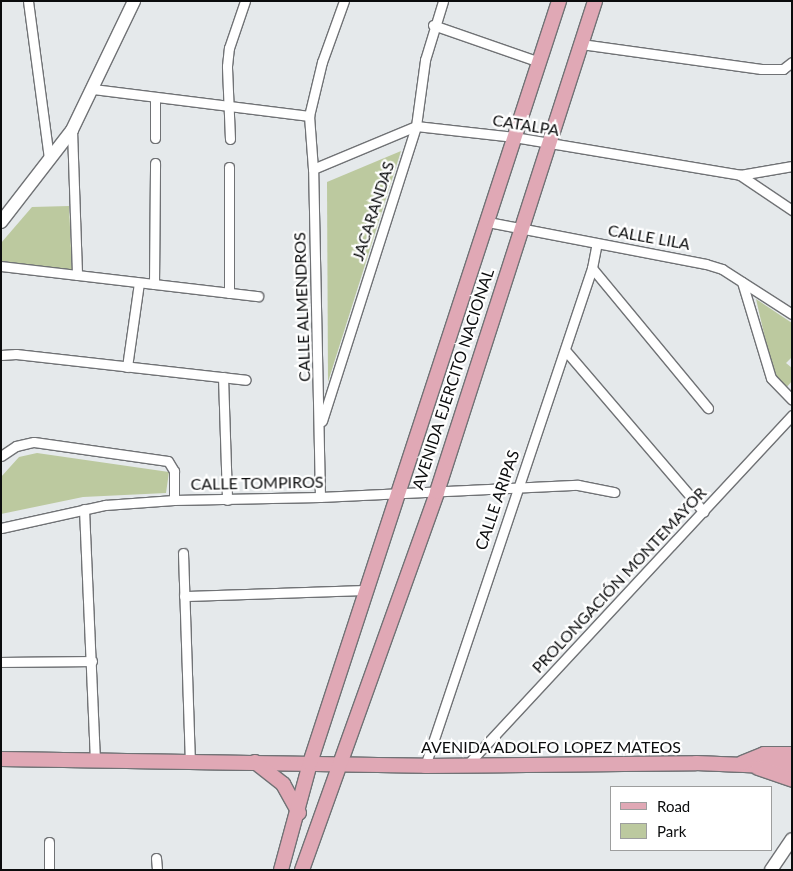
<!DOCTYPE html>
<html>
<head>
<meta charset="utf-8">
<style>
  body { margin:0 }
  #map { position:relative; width:793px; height:871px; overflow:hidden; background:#e5e9eb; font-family:Lato,sans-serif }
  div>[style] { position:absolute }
  .green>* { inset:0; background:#bcc99f }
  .roads { filter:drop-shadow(1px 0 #707275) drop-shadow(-1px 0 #707275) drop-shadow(0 1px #707275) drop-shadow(0 -1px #707275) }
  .street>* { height:9px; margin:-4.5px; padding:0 4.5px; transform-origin:4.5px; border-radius:4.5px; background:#fff }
  .secondary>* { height:12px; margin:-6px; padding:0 6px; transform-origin:6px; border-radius:6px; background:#fff }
  .primary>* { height:14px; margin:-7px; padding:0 7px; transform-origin:7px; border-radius:7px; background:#e0a8b5 }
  span { translate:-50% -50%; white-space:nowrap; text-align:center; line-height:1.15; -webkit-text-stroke:4.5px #fff; paint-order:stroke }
  .street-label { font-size:16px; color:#0b0c0d }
  .frame { position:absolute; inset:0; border:2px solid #0b0c0d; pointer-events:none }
  .legend { position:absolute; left:610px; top:786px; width:162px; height:65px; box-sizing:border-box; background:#fff; border:1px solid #9d9e9e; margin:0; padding:6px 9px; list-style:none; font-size:15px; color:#0b0c0d }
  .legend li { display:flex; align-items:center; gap:10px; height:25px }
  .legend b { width:25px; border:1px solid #9d9e9e }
</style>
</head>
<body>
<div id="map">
  <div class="green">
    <i style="clip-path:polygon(401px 151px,328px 382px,327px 182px)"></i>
    <i style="clip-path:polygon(69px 206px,72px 270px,1px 261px,1px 243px,32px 207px)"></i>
    <i style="clip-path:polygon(756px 299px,792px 323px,792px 357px,786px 363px,792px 368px,792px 381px,786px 388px,774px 377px)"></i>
    <i style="clip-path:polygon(37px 453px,169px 472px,166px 493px,83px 497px,1px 514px,1px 477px,19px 457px)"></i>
  </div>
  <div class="roads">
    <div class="street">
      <i style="left:28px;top:1px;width:158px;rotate:82.4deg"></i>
      <i style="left:433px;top:25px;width:112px;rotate:19.2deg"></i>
      <i style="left:581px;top:44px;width:182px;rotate:7.9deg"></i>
      <i style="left:761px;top:69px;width:22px"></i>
      <i style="left:783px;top:69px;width:11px;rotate:-38deg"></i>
      <i style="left:93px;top:89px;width:218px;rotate:7.1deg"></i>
      <i style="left:155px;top:97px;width:41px;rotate:90deg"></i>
      <i style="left:72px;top:130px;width:145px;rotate:88deg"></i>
      <i style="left:230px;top:139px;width:73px;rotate:-92.4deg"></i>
      <i style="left:227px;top:66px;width:18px;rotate:-84deg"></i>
      <i style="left:229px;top:48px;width:50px;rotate:-71.2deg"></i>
      <i style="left:313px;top:169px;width:112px;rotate:-22.7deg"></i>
      <i style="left:416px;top:126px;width:99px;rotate:6.4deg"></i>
      <i style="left:514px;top:137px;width:229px;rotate:9.5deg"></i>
      <i style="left:740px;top:175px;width:53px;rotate:-9.8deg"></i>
      <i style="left:740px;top:175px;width:63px;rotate:33.9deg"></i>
      <i style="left:488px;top:222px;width:222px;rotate:10.9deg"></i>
      <i style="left:706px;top:264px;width:17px;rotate:17deg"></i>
      <i style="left:722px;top:269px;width:83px;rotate:32.7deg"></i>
      <i style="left:1px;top:266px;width:259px;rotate:6.7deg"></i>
      <i style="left:592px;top:268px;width:182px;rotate:50.4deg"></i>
      <i style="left:742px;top:282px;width:100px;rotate:73.2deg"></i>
      <i style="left:771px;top:378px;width:30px;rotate:46deg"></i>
      <i style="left:154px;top:284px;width:121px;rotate:-89.5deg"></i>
      <i style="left:229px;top:293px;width:126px;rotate:-90deg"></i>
      <i style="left:565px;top:350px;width:213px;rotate:49.4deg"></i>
      <i style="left:1px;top:355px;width:15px;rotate:-4deg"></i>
      <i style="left:16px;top:354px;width:231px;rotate:6.4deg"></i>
      <i style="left:127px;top:367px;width:85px;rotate:-81.9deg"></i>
      <i style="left:223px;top:377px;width:123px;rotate:88.1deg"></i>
      <i style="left:322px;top:421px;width:310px;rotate:-72.3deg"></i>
      <i style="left:416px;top:126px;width:67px;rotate:-82.2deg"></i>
      <i style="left:425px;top:60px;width:62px;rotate:-73deg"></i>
      <i style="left:1px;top:456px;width:18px;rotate:-34deg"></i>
      <i style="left:16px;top:446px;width:18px;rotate:-13deg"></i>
      <i style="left:34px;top:442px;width:135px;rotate:8.1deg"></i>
      <i style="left:168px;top:461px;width:12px;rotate:59deg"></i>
      <i style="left:174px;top:471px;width:29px;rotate:90deg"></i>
      <i style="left:320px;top:497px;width:328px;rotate:-91.2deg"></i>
      <i style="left:313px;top:169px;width:53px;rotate:-94.3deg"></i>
      <i style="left:309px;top:116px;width:56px;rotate:-76.5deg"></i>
      <i style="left:322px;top:62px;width:65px;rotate:-70.2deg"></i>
      <i style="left:84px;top:509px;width:251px;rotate:87.5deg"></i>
      <i style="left:1px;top:528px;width:107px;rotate:-12.5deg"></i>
      <i style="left:105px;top:505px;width:69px;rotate:-4.1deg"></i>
      <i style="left:174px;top:500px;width:146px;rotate:-1.2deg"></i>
      <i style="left:320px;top:497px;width:258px;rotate:-2.7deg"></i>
      <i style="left:578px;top:485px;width:37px;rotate:11deg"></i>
      <i style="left:183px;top:553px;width:208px;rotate:88.1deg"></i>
      <i style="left:184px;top:596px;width:184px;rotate:-1.9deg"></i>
      <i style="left:1px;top:662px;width:91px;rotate:-0.6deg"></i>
      <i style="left:467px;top:765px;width:478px;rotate:-47.1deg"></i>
      <i style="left:425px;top:766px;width:525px;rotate:-71.46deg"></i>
      <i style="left:592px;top:268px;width:25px;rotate:-79deg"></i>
      <i style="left:49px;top:842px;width:28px;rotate:90deg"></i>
      <i style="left:156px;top:858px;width:12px;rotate:85deg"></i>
    </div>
    <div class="secondary">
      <i style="left:1px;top:222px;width:116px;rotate:-52.3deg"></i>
      <i style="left:72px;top:130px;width:143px;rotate:-64.3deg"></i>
      <i style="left:771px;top:870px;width:37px;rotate:-56deg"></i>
    </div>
    <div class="primary">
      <i style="left:1px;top:759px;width:424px;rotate:0.9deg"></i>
      <i style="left:425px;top:766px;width:271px;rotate:-0.6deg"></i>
      <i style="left:696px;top:763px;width:96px;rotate:2.4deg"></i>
      <i style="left:255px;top:762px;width:36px;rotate:38deg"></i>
      <i style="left:283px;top:784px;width:33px;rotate:61deg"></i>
      <i style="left:742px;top:763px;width:24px;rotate:-22deg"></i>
      <i style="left:764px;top:754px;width:28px"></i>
      <i style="left:758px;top:768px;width:36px;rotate:19deg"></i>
      <i style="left:281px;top:870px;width:111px;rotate:-74.8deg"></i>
      <i style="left:310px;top:763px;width:802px;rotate:-71.9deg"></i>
      <i style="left:302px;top:870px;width:401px;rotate:-70.3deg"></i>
      <i style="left:437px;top:492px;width:516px;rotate:-72.16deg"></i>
    </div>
  </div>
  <div class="street-label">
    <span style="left:526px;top:125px;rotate:9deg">CATALPA</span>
    <span style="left:373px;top:211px;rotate:-72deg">JACARANDAS</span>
    <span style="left:649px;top:237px;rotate:10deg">CALLE LILA</span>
    <span style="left:302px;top:307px;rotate:-92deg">CALLE ALMENDROS</span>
    <span style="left:453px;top:379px;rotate:-72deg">AVENIDA EJERCITO NACIONAL</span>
    <span style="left:257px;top:483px;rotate:-1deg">CALLE TOMPIROS</span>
    <span style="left:497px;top:500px;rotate:-71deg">CALLE ARIPAS</span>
    <span style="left:619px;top:580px;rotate:-47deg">PROLONGACIÓN MONTEMAYOR</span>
    <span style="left:551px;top:747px">AVENIDA ADOLFO LOPEZ MATEOS</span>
  </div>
  <div class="frame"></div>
  <ul class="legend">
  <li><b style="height:6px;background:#e0a8b5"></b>Road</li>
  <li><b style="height:14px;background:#bcc99f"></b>Park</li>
  </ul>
</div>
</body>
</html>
